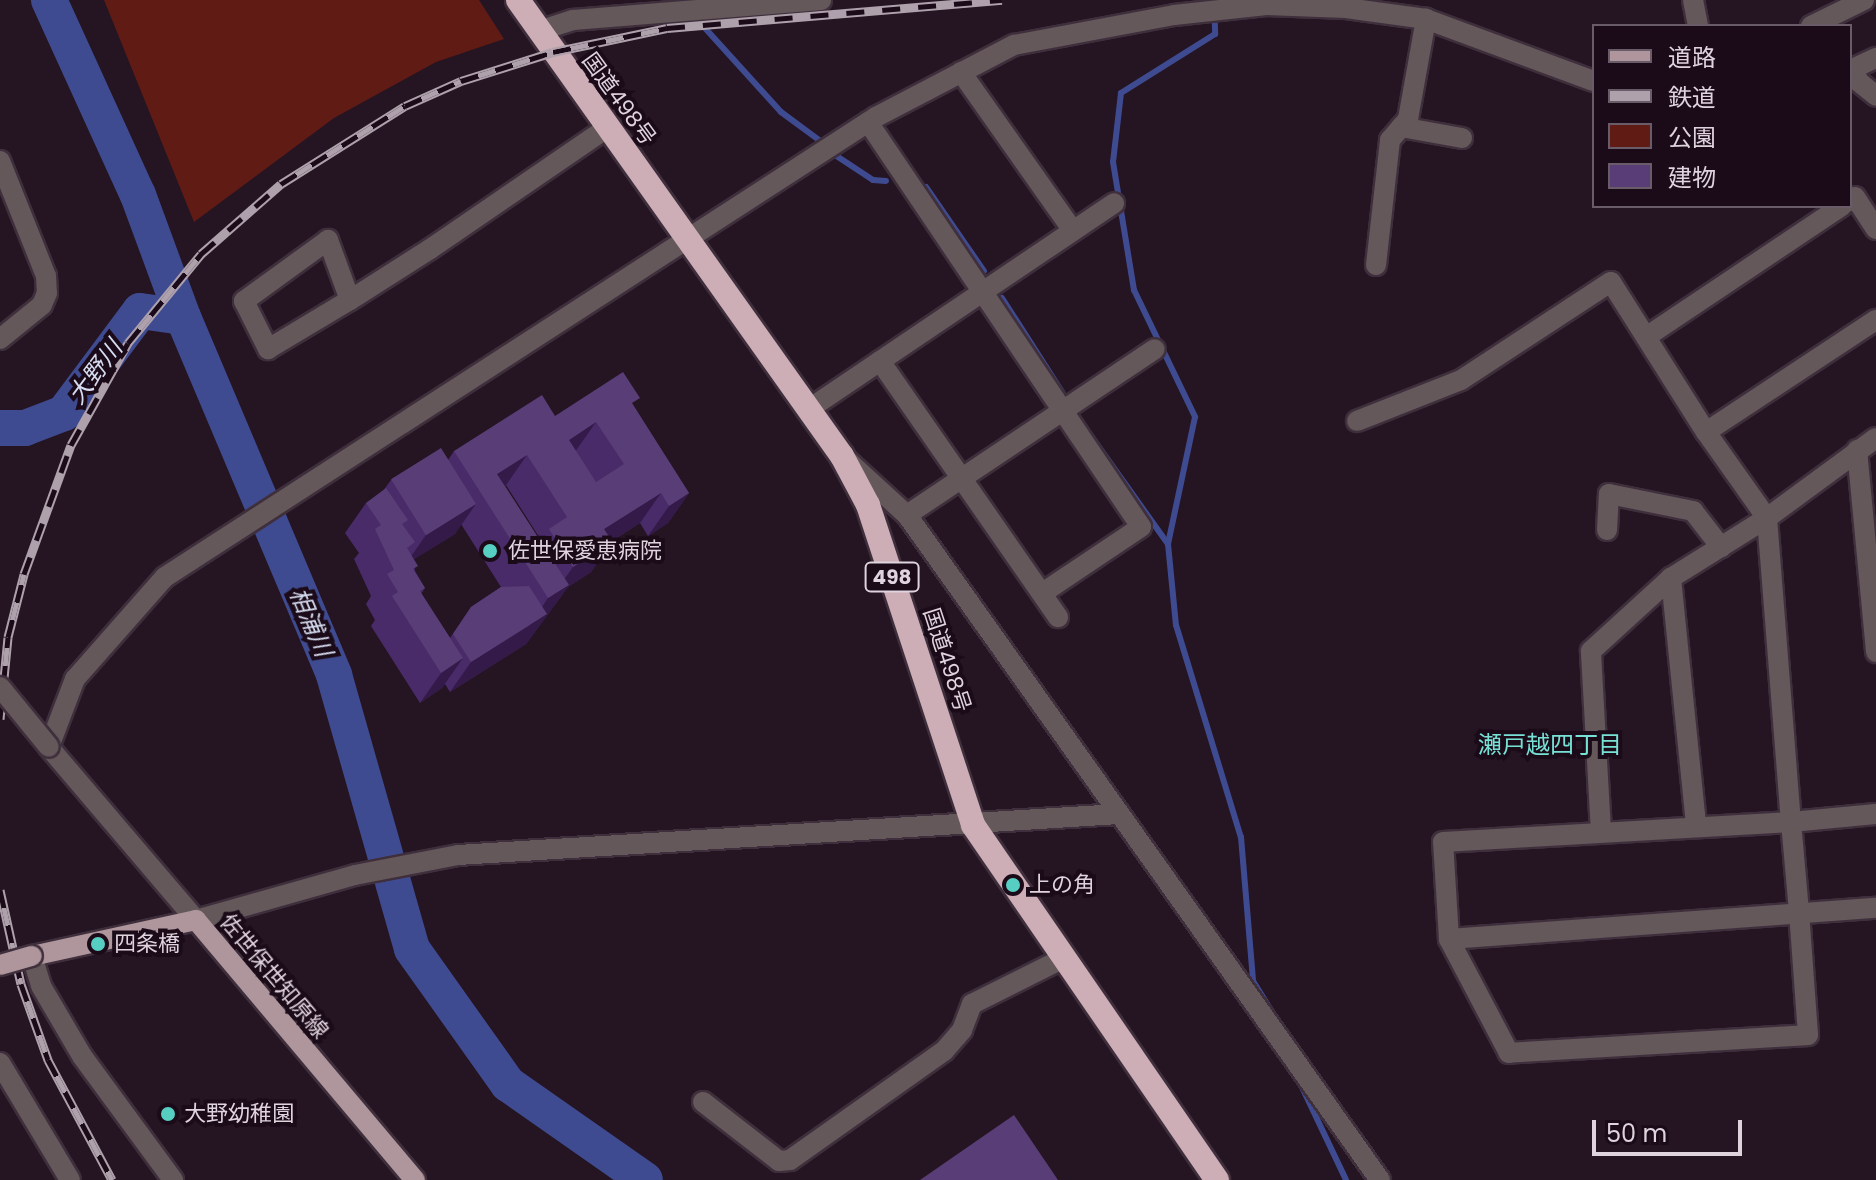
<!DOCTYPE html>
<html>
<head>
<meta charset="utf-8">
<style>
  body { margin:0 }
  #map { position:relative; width:1876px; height:1180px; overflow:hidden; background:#251422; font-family:Poppins,"Noto Sans JP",sans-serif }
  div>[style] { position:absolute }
  .green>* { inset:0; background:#5f1b14 }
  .stream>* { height:6px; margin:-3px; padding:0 3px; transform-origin:3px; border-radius:3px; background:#3f4b91 }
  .river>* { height:36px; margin:-18px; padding:0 18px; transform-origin:18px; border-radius:18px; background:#3f4b91 }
  .roads { filter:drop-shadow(2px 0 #3f2f3c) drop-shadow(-2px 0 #3f2f3c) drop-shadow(0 2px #3f2f3c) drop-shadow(0 -2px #3f2f3c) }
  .minor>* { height:20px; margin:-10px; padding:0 10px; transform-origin:10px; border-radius:10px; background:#64585b }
  .major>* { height:20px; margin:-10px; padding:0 10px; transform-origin:10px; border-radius:10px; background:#af959c }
  .highway>* { height:24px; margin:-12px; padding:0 12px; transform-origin:12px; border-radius:12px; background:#cdaeb6 }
  .rail>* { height:9px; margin-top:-4.5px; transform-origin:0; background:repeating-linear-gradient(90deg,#1b0b19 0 18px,#aea1ac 0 36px); box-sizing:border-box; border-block:2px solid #aea1ac }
  .bridges { filter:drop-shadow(2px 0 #3f2f3c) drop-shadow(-2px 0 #3f2f3c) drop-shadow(0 2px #3f2f3c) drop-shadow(0 -2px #3f2f3c) }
  .minor-bridge>* { height:20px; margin:-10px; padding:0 10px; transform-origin:10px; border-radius:10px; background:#64585b }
  .major-bridge>* { height:20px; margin:-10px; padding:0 10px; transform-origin:10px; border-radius:10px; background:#af959c }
  .wall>* { inset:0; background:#492b6a }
  .shaded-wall>* { inset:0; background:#341a48 }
  .building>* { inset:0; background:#593d76; transform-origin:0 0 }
  .dots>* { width:22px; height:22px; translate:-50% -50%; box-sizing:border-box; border:4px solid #1b0b19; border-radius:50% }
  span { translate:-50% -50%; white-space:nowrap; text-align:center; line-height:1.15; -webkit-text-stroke:8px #1b0b19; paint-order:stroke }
  .shield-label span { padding:2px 6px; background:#1b0b19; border:2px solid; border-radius:6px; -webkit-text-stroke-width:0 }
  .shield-label { font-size:20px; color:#dfd3dd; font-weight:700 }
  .street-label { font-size:22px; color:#dfd3dd }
  .poi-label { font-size:22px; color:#dfd3dd }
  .left { translate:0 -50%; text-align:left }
  .water-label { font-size:24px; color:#d6dcf0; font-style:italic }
  .neighbourhood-label { font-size:24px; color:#77e1d5 }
  .legend { position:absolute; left:1592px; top:24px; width:260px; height:184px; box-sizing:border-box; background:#1b0b19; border:2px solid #695b67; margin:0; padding:10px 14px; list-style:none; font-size:24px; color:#dfd3dd }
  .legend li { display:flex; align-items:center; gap:16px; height:40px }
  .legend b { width:40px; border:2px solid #695b67 }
  .scale { position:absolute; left:1592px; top:1120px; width:150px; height:36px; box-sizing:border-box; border:4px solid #dfd3dd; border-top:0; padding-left:10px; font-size:24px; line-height:28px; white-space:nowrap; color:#dfd3dd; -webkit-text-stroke:6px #1b0b19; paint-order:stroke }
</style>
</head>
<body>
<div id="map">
  <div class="green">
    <i style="clip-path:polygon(104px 0,479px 0,504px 39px,436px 62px,334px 118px,194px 222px)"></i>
  </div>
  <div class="stream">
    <i style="left:1214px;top:0;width:34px;rotate:88deg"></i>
    <i style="left:1215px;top:34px;width:111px;rotate:147.9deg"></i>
    <i style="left:1121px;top:93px;width:69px;rotate:96.6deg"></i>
    <i style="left:1113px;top:162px;width:130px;rotate:80.7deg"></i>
    <i style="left:1134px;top:290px;width:141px;rotate:64.3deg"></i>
    <i style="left:1195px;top:417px;width:130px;rotate:102deg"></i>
    <i style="left:1168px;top:544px;width:81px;rotate:84.4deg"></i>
    <i style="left:1176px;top:625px;width:222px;rotate:73deg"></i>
    <i style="left:1241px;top:837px;width:144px;rotate:85.2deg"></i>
    <i style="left:1253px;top:981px;width:68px;rotate:58.2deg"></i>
    <i style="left:704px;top:27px;width:115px;rotate:47.8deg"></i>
    <i style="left:781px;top:112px;width:47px;rotate:36.4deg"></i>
    <i style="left:835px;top:155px;width:45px;rotate:33.3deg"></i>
    <i style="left:873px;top:180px;width:13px;rotate:4deg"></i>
    <i style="left:926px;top:187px;width:102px;rotate:55.4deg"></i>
    <i style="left:1002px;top:298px;width:112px;rotate:57.4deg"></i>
    <i style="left:1089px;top:433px;width:136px;rotate:54.6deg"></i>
    <i style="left:1300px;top:1083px;width:107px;rotate:64.6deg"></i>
  </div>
  <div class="river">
    <i style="left:49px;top:0;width:214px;rotate:65.5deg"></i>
    <i style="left:138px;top:195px;width:130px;rotate:69.8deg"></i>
    <i style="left:183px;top:317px;width:389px;rotate:67.1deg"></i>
    <i style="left:334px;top:675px;width:285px;rotate:74.1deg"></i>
    <i style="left:412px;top:949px;width:166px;rotate:54.6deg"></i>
    <i style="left:508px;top:1084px;width:167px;rotate:35deg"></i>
    <i style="left:0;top:428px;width:25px"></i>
    <i style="left:25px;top:428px;width:42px;rotate:-21deg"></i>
    <i style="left:64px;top:413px;width:127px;rotate:-53.3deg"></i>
    <i style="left:140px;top:311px;width:43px;rotate:7.9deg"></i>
  </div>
  <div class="roads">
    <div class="minor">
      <i style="left:1693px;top:0;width:26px;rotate:79deg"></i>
      <i style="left:1811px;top:26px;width:59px;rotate:-26.1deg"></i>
      <i style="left:539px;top:31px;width:36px;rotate:-18deg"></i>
      <i style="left:573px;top:20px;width:249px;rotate:-4.6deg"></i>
      <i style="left:1853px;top:69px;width:14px;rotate:65deg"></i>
      <i style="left:1859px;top:82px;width:22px;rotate:39deg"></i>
      <i style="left:1850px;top:70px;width:29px;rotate:-25deg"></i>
      <i style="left:961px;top:72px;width:194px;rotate:54.8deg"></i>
      <i style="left:868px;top:122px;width:488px;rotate:56deg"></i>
      <i style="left:1141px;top:527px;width:117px;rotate:146.2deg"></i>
      <i style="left:1401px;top:127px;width:62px;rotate:10.2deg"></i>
      <i style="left:0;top:161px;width:124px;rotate:68.2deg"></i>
      <i style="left:46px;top:276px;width:17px;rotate:87deg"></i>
      <i style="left:47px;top:293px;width:13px;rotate:113deg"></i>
      <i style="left:42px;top:305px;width:54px;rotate:141deg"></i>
      <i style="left:1850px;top:201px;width:6px;rotate:-39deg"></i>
      <i style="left:1855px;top:197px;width:38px;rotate:57deg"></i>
      <i style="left:1376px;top:265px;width:126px;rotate:-83.6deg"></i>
      <i style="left:1390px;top:140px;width:28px;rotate:-49deg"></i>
      <i style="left:1408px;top:119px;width:102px;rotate:-79.8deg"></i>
      <i style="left:350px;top:300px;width:64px;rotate:-110.1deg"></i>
      <i style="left:328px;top:240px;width:104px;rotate:144deg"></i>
      <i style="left:244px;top:301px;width:54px;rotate:63.4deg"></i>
      <i style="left:268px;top:349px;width:96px;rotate:-30.9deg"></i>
      <i style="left:350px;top:300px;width:95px;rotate:-32.5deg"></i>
      <i style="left:430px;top:249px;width:214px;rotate:-34.4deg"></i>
      <i style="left:1646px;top:337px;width:236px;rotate:-33.8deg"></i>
      <i style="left:880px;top:361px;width:312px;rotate:55.2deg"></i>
      <i style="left:809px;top:409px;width:368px;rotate:-34deg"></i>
      <i style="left:1357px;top:421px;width:112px;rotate:-21.5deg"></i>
      <i style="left:1461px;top:380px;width:179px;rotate:-33.2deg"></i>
      <i style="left:1611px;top:282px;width:178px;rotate:57.7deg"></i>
      <i style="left:1706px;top:432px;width:105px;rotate:54.7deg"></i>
      <i style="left:1767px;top:518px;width:305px;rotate:85.5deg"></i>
      <i style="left:1791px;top:822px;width:90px;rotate:84.9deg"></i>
      <i style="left:1799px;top:912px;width:123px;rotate:85.8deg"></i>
      <i style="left:1808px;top:1035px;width:300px;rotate:176.6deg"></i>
      <i style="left:1509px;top:1053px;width:129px;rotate:-117.8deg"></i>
      <i style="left:1449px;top:939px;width:97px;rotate:-93.5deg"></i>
      <i style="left:1443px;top:842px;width:349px;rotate:-3.3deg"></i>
      <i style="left:1791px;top:822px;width:85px;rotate:-5.4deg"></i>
      <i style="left:1706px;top:432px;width:204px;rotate:-33.4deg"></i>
      <i style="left:1857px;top:450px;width:203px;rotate:84.6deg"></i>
      <i style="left:848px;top:461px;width:80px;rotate:42.5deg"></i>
      <i style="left:907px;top:515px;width:816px;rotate:54.58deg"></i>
      <i style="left:907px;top:515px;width:298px;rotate:-33.8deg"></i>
      <i style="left:1607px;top:530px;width:36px;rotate:-87deg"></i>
      <i style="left:1609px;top:494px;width:86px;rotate:11.4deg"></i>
      <i style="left:1693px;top:511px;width:46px;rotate:52.1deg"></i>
      <i style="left:1671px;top:578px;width:248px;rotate:84.2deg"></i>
      <i style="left:1119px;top:814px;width:662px;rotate:176.45deg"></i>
      <i style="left:458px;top:855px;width:105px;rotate:169deg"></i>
      <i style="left:355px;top:875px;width:165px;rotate:164.2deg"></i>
      <i style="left:196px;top:920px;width:227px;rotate:-130.4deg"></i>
      <i style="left:49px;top:747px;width:73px;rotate:-69.1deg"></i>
      <i style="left:75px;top:679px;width:136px;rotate:-48.6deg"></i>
      <i style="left:165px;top:577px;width:847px;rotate:-32.9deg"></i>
      <i style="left:876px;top:117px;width:156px;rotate:-27.6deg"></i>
      <i style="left:1014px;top:45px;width:163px;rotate:-10.6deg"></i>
      <i style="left:1174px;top:15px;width:93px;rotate:-6.2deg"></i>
      <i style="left:1266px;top:5px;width:80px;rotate:2.1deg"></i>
      <i style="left:1346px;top:8px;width:81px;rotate:7.8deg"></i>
      <i style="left:1426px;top:19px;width:179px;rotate:20.3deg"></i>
      <i style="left:1601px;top:832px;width:181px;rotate:-93.2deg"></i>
      <i style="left:1591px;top:651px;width:108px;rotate:-42.4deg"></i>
      <i style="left:1671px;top:578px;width:113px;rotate:-32deg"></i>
      <i style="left:1767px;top:518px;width:135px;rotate:-36.3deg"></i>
      <i style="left:1449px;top:939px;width:428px;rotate:-4.2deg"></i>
      <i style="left:32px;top:956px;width:31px;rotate:73deg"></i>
      <i style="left:41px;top:986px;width:81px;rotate:59.6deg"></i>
      <i style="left:82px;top:1056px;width:154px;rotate:53.7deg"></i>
      <i style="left:0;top:1063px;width:136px;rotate:59.1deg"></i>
      <i style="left:703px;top:1102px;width:96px;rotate:37.8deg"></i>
      <i style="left:779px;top:1161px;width:11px;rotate:-5deg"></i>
      <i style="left:790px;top:1160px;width:189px;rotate:-35.3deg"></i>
      <i style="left:944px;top:1051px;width:28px;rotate:-49deg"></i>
      <i style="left:962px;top:1030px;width:28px;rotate:-69deg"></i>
      <i style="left:972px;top:1004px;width:103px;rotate:-26.6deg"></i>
    </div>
    <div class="major">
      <i style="left:32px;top:956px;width:168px;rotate:-12.4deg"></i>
      <i style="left:196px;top:920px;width:340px;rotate:49.9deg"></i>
    </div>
    <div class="highway">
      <i style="left:518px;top:0;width:559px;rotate:54.61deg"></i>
      <i style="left:842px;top:456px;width:55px;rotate:62deg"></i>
      <i style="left:868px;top:505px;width:337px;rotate:71.8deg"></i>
      <i style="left:973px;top:825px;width:431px;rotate:55.5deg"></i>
    </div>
  </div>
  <div class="rail">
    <i style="left:0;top:719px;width:82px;rotate:-84.4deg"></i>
    <i style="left:8px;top:637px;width:65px;rotate:-75.7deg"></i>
    <i style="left:24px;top:574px;width:137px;rotate:-70deg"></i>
    <i style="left:71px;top:445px;width:117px;rotate:-60.8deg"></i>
    <i style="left:128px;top:343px;width:115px;rotate:-50.6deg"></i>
    <i style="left:201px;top:254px;width:106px;rotate:-41.2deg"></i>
    <i style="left:281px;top:184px;width:146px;rotate:-32.2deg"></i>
    <i style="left:405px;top:106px;width:61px;rotate:-24.1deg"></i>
    <i style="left:461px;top:81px;width:96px;rotate:-17.5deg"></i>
    <i style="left:553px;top:52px;width:116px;rotate:-11.9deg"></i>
    <i style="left:667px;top:28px;width:336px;rotate:-4.8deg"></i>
    <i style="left:0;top:890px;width:96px;rotate:77.4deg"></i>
    <i style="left:21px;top:984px;width:81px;rotate:70.4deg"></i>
    <i style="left:48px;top:1060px;width:136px;rotate:61.9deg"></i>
  </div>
  <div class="bridges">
    <div class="minor-bridge">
      <i style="left:0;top:687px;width:77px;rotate:50.8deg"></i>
    </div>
    <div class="major-bridge">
      <i style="left:0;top:965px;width:33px;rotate:-16deg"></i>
    </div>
  </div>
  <div class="wall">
    <i style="clip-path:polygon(evenodd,634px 407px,689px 493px,668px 523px,648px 536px,640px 523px,612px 541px,591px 572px,568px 587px,526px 644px,450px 692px,445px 684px,442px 688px,420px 703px,371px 626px,375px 620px,366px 604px,371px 596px,354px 559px,359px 553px,345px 533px,366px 503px,383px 491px,391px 480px,448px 460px,454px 451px,555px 416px,634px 407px,506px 485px,541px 540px,540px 541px,505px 486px,506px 485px,634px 407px,461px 524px,501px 587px,471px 607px,450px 638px,421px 594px,425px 588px,415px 571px,414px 559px,455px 534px,461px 524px)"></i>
  </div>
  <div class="shaded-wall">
    <i style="clip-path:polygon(596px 422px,575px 452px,569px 440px)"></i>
    <i style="clip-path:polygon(527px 455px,506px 485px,485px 499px,497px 474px)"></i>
    <i style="clip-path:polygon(661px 493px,640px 523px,583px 559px,604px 529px)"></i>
    <i style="clip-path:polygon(689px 493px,668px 523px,648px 536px,669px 506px)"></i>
    <i style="clip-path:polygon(476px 504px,455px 534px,405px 565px,426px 535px)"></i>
    <i style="clip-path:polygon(612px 541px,591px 572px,568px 587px,526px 644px,450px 692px,471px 662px,530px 625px,548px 598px,553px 595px,573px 567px)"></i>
    <i style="clip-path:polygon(463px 658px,442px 688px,420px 703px,441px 673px)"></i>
  </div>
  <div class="building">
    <i style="clip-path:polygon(evenodd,623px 372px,640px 398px,632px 403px,689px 493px,669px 506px,661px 493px,604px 529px,612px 541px,573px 567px,549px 529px,567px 517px,527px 455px,497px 474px,569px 585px,548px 598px,454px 451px,542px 395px,555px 416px,623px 372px,596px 422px,624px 464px,596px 482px,569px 440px,596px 422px)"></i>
    <i style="left:441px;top:448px;width:66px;height:59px;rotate:58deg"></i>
    <i style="clip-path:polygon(386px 488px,408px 520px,402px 524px,415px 542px,407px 548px,418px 566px,413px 569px,425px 588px,420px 591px,463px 658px,441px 673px,392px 596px,398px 592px,387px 574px,394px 570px,375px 529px,381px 525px,366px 503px)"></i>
    <i style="clip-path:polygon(529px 586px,547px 614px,471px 662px,453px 634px,471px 607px,501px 587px)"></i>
    <i style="clip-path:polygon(1014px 1115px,1058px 1180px,920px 1180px)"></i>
  </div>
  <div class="dots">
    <i style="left:490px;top:551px;background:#57cec2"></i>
    <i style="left:1013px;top:885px;background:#57cec2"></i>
    <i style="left:98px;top:944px;background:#57cec2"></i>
    <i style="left:168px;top:1114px;background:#57cec2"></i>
  </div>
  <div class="shield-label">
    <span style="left:892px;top:577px">498</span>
  </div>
  <div class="street-label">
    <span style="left:619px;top:99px;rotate:54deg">国道498号</span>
    <span style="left:947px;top:660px;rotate:72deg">国道498号</span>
    <span style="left:274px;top:976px;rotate:50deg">佐世保世知原線</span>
  </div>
  <div class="poi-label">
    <span class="left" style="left:508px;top:551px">佐世保愛恵病院</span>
    <span class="left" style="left:1029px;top:885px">上の角</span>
    <span class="left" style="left:114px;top:944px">四条橋</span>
    <span class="left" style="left:184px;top:1114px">大野幼稚園</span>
  </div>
  <div class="water-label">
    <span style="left:95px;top:372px;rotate:-53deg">大野川</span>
    <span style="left:311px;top:622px;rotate:67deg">相浦川</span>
  </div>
  <div class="neighbourhood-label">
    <span style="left:1550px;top:745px">瀬戸越四丁目</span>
  </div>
  <ul class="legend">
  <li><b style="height:10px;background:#af959c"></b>道路</li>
  <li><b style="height:10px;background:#aea1ac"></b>鉄道</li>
  <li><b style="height:22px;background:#5f1b14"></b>公園</li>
  <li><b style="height:22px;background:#593d76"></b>建物</li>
  </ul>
  <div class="scale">50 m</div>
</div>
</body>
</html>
